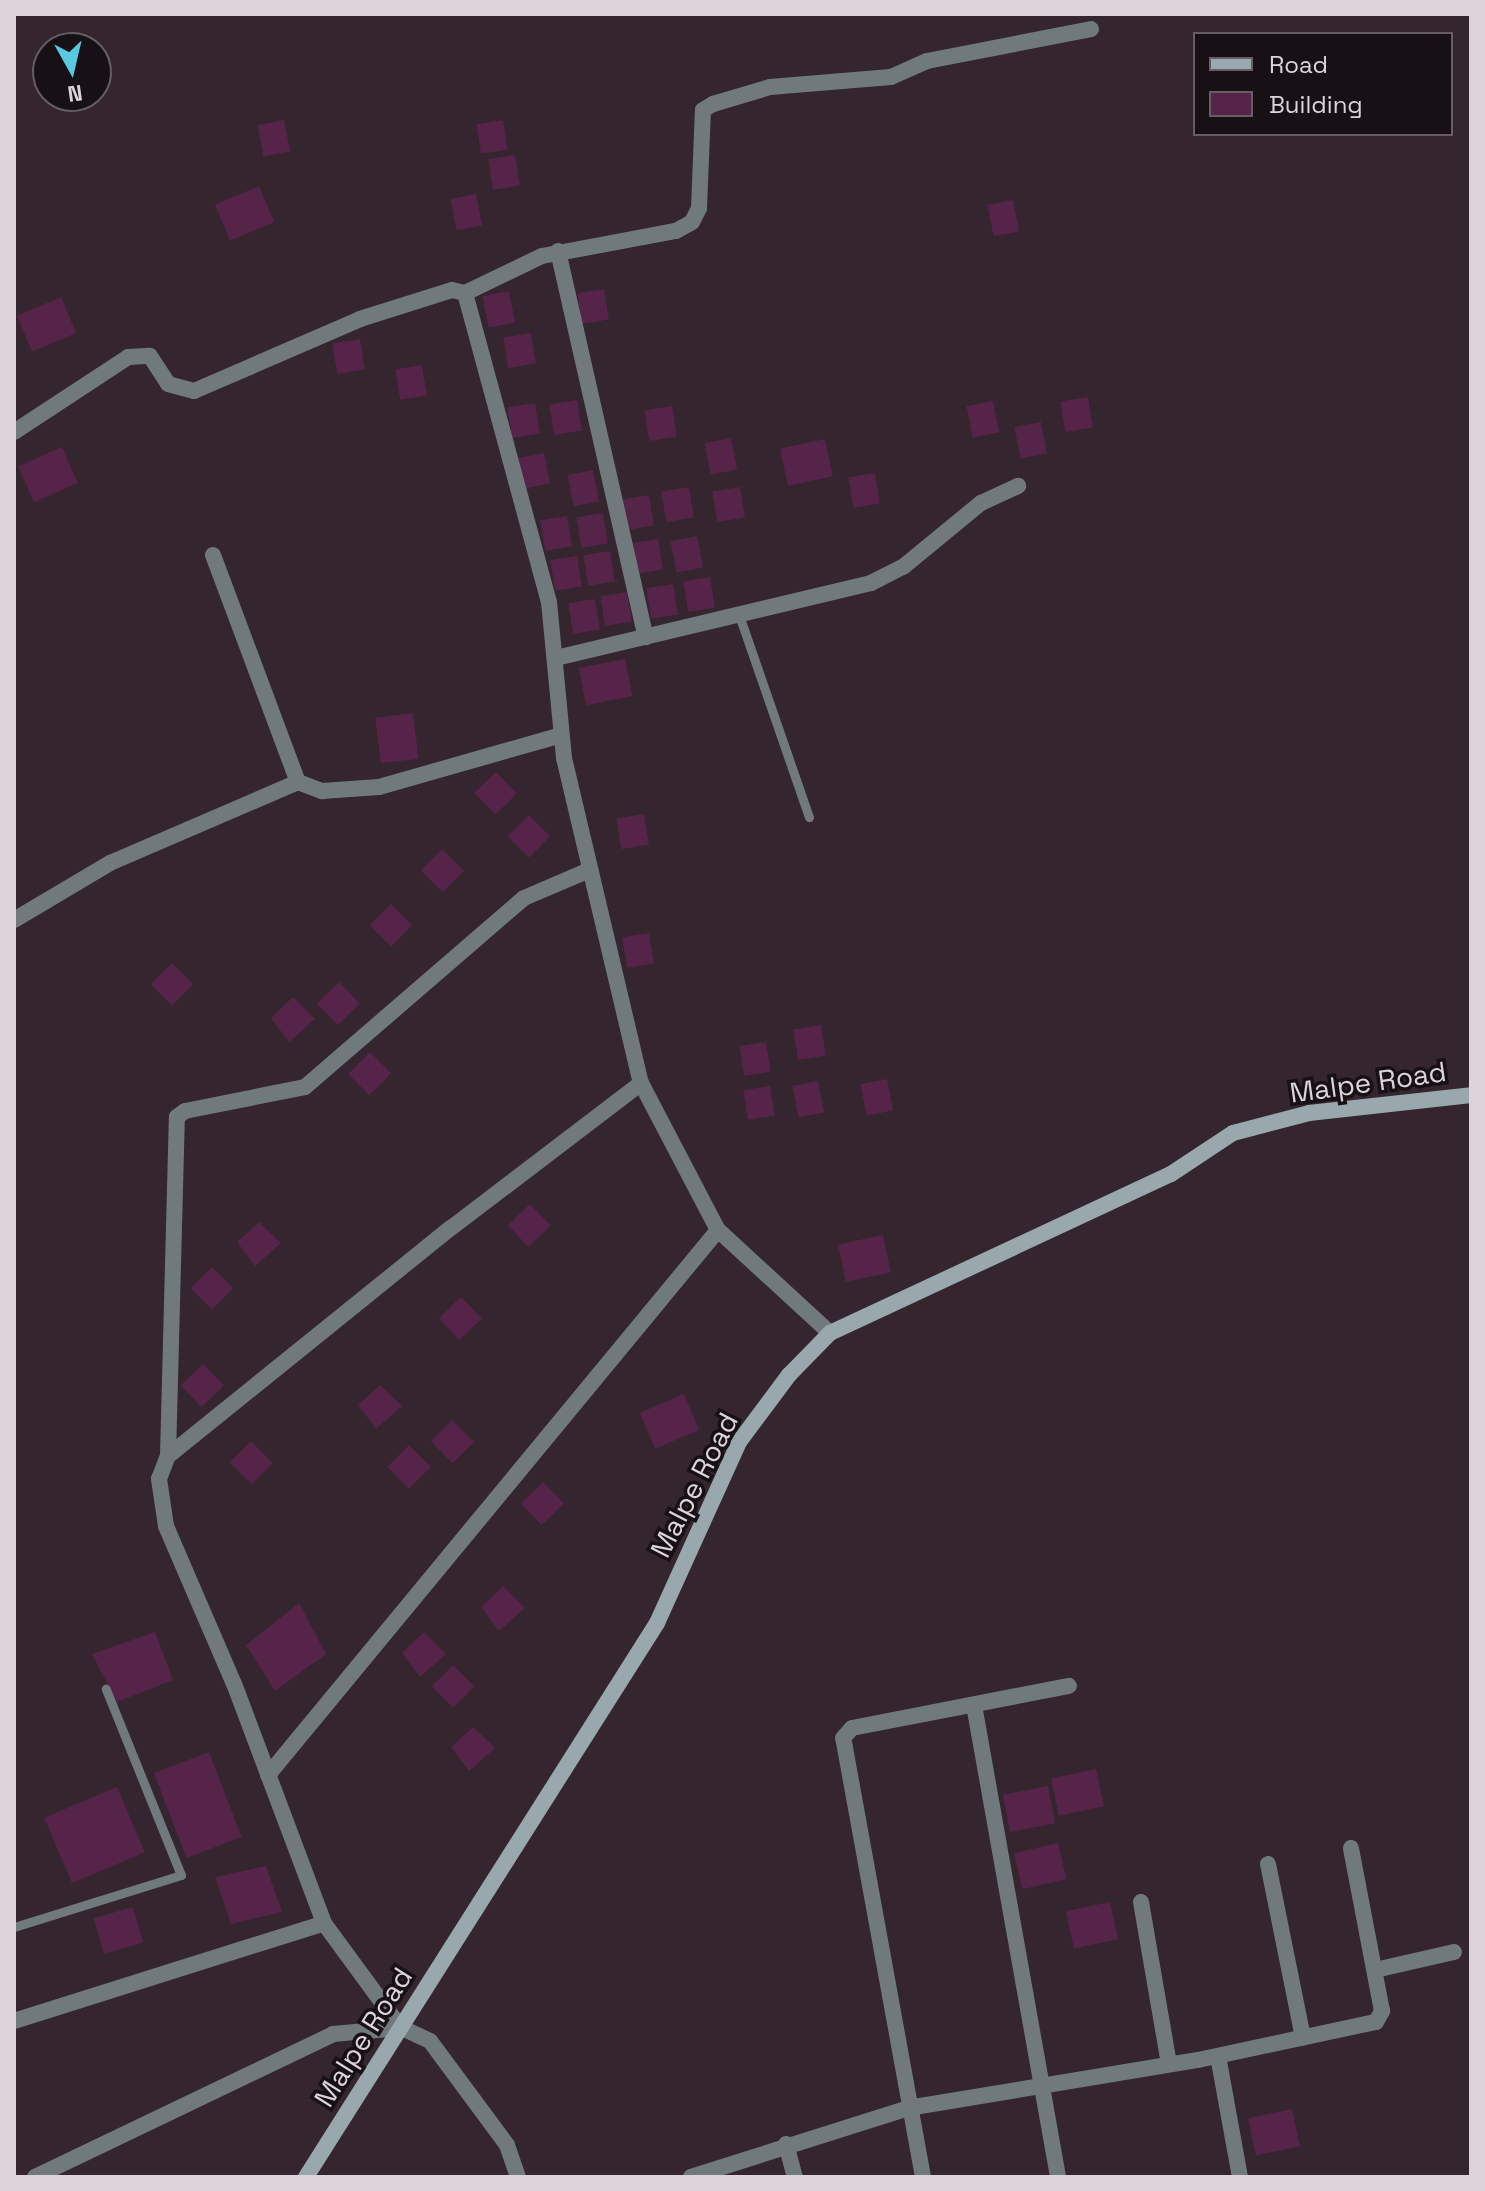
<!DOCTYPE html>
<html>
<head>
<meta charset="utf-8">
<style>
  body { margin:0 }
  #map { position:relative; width:1485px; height:2191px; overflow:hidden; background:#34252f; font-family:"Space Grotesk",sans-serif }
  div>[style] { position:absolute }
  .building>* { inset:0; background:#572449; transform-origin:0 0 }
  .lane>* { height:9px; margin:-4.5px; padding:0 4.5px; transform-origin:4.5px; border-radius:4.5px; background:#707a7d }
  .street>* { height:16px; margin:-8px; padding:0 8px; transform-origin:8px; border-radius:8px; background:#707a7d }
  .secondary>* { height:16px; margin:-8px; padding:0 8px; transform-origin:8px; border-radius:8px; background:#98a8ac }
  span { translate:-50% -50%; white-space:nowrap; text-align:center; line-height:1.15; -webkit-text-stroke:7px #171015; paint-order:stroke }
  .street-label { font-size:28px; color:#ddd3da }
  .frame { position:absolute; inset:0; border:16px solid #ddd3da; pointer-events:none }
  .legend { position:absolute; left:1193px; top:32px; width:260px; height:104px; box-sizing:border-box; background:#171015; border:2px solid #665e64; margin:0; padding:10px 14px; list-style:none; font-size:24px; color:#ddd3da }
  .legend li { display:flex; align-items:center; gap:16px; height:40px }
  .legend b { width:40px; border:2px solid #665e64 }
  .north { position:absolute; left:32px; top:32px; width:80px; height:80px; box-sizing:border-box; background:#171015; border:2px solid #665e64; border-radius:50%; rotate:172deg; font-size:22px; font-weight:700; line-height:32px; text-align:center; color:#ddd3da }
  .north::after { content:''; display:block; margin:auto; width:28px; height:36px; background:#57c9e1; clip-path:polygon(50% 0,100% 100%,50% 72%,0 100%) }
</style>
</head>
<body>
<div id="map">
  <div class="building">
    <i style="left:284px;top:120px;width:32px;height:27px;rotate:79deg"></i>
    <i style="left:503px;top:120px;width:30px;height:27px;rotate:81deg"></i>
    <i style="left:515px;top:155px;width:31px;height:27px;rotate:81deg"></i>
    <i style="left:259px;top:186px;width:39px;height:48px;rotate:67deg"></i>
    <i style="left:476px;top:194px;width:32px;height:26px;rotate:79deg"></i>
    <i style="left:1013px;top:200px;width:32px;height:26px;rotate:79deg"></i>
    <i style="left:604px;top:289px;width:31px;height:27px;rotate:81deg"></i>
    <i style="left:509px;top:291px;width:32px;height:27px;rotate:79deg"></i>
    <i style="left:61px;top:297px;width:39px;height:48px;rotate:67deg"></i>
    <i style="left:531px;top:333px;width:31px;height:28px;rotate:81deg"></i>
    <i style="left:360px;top:339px;width:31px;height:28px;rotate:81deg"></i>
    <i style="left:422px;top:365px;width:31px;height:27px;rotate:81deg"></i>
    <i style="left:1088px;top:397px;width:31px;height:28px;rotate:81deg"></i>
    <i style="left:577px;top:400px;width:31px;height:28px;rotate:81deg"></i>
    <i style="left:993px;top:401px;width:32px;height:27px;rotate:79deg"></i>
    <i style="left:535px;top:403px;width:31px;height:28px;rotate:81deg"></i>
    <i style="left:672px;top:406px;width:31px;height:28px;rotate:81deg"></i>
    <i style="left:1041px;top:422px;width:32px;height:27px;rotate:79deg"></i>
    <i style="left:731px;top:438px;width:32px;height:27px;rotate:79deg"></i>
    <i style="left:825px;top:439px;width:38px;height:46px;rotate:78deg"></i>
    <i style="left:62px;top:447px;width:39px;height:48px;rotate:66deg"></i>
    <i style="left:544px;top:453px;width:31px;height:26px;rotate:79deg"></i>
    <i style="left:593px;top:470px;width:32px;height:26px;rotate:79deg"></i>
    <i style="left:875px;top:473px;width:31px;height:27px;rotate:81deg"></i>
    <i style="left:689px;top:487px;width:31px;height:28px;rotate:81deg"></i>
    <i style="left:740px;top:487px;width:31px;height:28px;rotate:81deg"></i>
    <i style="left:649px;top:495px;width:31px;height:28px;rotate:81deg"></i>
    <i style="left:603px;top:513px;width:31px;height:27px;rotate:81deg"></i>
    <i style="left:567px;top:516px;width:31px;height:27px;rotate:81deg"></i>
    <i style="left:697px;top:536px;width:32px;height:27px;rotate:79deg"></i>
    <i style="left:658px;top:539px;width:31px;height:27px;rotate:81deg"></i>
    <i style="left:610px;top:551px;width:31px;height:27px;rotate:81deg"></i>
    <i style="left:577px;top:556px;width:31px;height:27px;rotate:81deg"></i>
    <i style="left:710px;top:577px;width:31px;height:27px;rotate:81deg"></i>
    <i style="left:673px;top:584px;width:31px;height:27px;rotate:81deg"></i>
    <i style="left:627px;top:592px;width:30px;height:27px;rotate:81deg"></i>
    <i style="left:595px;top:599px;width:31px;height:27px;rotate:81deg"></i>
    <i style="left:625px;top:659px;width:38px;height:47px;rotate:79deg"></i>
    <i style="left:413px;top:713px;width:46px;height:38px;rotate:83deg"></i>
    <i style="left:496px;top:772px;width:30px;height:30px;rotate:46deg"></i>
    <i style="left:644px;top:814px;width:31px;height:28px;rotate:81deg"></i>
    <i style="left:529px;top:815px;width:30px;height:30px;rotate:45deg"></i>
    <i style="left:442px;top:849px;width:31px;height:30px;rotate:45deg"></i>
    <i style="left:391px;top:904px;width:30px;height:30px;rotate:45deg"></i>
    <i style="left:649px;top:933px;width:31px;height:27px;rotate:81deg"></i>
    <i style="left:172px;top:963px;width:30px;height:30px;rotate:45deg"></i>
    <i style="left:339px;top:982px;width:30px;height:31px;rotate:46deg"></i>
    <i style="clip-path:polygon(293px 997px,315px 1019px,289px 1042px,271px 1018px)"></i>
    <i style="left:821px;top:1025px;width:31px;height:28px;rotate:81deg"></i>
    <i style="left:766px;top:1042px;width:30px;height:27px;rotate:81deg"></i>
    <i style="left:370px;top:1052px;width:30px;height:31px;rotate:45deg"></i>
    <i style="left:887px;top:1079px;width:32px;height:27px;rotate:79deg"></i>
    <i style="left:818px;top:1081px;width:32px;height:26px;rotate:79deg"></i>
    <i style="left:770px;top:1086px;width:30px;height:27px;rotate:81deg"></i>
    <i style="left:530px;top:1204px;width:30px;height:31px;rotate:46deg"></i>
    <i style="clip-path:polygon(259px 1222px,281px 1243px,255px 1266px,237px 1242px)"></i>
    <i style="left:883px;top:1235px;width:38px;height:46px;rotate:78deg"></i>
    <i style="left:212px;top:1267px;width:30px;height:30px;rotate:45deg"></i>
    <i style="left:461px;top:1297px;width:30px;height:31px;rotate:46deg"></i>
    <i style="left:203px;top:1364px;width:30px;height:31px;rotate:46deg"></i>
    <i style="clip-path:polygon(380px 1385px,402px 1406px,376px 1429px,358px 1405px)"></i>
    <i style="left:684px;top:1394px;width:39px;height:48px;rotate:67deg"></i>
    <i style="left:452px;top:1420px;width:31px;height:30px;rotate:45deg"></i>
    <i style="left:251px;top:1441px;width:31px;height:30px;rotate:45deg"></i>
    <i style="left:409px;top:1445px;width:31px;height:31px;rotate:45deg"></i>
    <i style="left:543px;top:1482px;width:30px;height:31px;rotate:46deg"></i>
    <i style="clip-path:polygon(503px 1586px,525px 1608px,499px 1631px,481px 1607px)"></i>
    <i style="clip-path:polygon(299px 1603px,326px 1654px,275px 1691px,246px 1645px)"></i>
    <i style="clip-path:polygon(155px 1632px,173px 1680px,117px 1702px,92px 1654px)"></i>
    <i style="clip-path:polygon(424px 1632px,446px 1654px,420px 1677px,402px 1653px)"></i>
    <i style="left:453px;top:1665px;width:30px;height:30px;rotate:45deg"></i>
    <i style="clip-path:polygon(473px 1727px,495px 1748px,469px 1771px,451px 1747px)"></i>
    <i style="left:209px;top:1752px;width:91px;height:59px;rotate:69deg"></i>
    <i style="left:1096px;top:1769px;width:38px;height:46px;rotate:78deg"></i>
    <i style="left:1048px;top:1786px;width:38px;height:46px;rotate:79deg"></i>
    <i style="left:117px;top:1787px;width:71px;height:79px;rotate:67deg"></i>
    <i style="left:1058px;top:1843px;width:37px;height:45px;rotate:77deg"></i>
    <i style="clip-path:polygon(266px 1866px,282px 1912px,231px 1924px,215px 1877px)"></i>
    <i style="left:1110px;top:1902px;width:38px;height:45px;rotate:78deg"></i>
    <i style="left:133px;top:1907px;width:37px;height:41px;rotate:74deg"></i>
    <i style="left:1292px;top:2109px;width:38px;height:45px;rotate:78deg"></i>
  </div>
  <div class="lane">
    <i style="left:739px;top:615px;width:214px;rotate:70.9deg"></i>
    <i style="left:14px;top:1927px;width:175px;rotate:-17.3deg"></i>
    <i style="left:181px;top:1875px;width:201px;rotate:-112deg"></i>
  </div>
  <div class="street">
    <i style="left:558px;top:251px;width:396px;rotate:77.2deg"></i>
    <i style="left:465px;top:293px;width:85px;rotate:-25.7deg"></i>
    <i style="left:542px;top:256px;width:136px;rotate:-10.6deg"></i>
    <i style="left:676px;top:231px;width:18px;rotate:-29deg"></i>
    <i style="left:692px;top:222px;width:16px;rotate:-63deg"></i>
    <i style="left:699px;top:208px;width:98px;rotate:-87.7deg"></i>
    <i style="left:703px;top:110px;width:12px;rotate:-31deg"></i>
    <i style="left:713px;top:104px;width:59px;rotate:-16.6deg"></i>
    <i style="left:770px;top:87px;width:121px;rotate:-4.7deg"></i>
    <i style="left:891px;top:77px;width:39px;rotate:-24deg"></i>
    <i style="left:927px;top:61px;width:167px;rotate:-11deg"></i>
    <i style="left:14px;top:432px;width:136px;rotate:-33.3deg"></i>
    <i style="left:128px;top:357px;width:22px;rotate:-3deg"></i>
    <i style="left:150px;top:356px;width:33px;rotate:57deg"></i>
    <i style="left:168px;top:384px;width:27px;rotate:15deg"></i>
    <i style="left:194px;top:391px;width:181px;rotate:-23.4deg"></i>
    <i style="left:360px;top:319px;width:96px;rotate:-17.5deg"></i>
    <i style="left:452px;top:290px;width:13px;rotate:13deg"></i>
    <i style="left:465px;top:293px;width:320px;rotate:74.8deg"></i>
    <i style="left:549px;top:602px;width:157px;rotate:84.5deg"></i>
    <i style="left:564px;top:758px;width:334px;rotate:76.7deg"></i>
    <i style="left:641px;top:1083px;width:166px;rotate:62.4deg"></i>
    <i style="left:718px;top:1230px;width:152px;rotate:42.6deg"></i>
    <i style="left:213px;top:555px;width:242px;rotate:69.5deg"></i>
    <i style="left:298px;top:782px;width:26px;rotate:21deg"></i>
    <i style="left:322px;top:791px;width:57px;rotate:-4deg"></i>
    <i style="left:379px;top:787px;width:189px;rotate:-15.9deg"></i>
    <i style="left:556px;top:658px;width:324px;rotate:-13.4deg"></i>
    <i style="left:871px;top:583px;width:36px;rotate:-27deg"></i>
    <i style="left:903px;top:567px;width:101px;rotate:-39.4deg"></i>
    <i style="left:981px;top:503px;width:41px;rotate:-24.7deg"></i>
    <i style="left:14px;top:920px;width:112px;rotate:-30.7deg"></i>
    <i style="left:110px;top:863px;width:205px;rotate:-23.3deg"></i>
    <i style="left:168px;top:1456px;width:339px;rotate:-88.5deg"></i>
    <i style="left:177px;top:1117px;width:10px;rotate:-37deg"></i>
    <i style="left:185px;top:1111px;width:122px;rotate:-11.3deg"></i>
    <i style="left:305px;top:1087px;width:289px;rotate:-40.8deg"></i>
    <i style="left:524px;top:898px;width:69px;rotate:-23.2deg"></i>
    <i style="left:974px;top:1705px;width:479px;rotate:79.9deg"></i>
    <i style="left:268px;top:1775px;width:707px;rotate:-50.45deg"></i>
    <i style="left:1268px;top:1864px;width:177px;rotate:78.6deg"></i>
    <i style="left:1141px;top:1902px;width:164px;rotate:80.2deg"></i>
    <i style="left:1375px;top:1970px;width:81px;rotate:-12.8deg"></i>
    <i style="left:14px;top:2021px;width:325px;rotate:-17.5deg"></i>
    <i style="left:1218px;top:2056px;width:123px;rotate:79.7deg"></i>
    <i style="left:786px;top:2144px;width:34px;rotate:75deg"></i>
    <i style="left:35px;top:2177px;width:331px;rotate:-25.6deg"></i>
    <i style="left:333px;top:2034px;width:66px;rotate:-5.2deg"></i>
    <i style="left:518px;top:2177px;width:34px;rotate:-109deg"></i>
    <i style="left:507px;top:2145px;width:129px;rotate:-126.5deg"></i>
    <i style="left:430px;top:2041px;width:33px;rotate:-155deg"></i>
    <i style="left:400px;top:2027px;width:129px;rotate:-126.2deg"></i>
    <i style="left:324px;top:1923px;width:255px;rotate:-110.6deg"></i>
    <i style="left:234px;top:1684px;width:172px;rotate:-113.3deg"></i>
    <i style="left:166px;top:1526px;width:48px;rotate:-98.5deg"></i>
    <i style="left:159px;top:1479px;width:25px;rotate:-69deg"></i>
    <i style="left:168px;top:1456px;width:363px;rotate:-38.9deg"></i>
    <i style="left:451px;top:1228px;width:239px;rotate:-37.3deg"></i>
    <i style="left:691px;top:2177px;width:228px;rotate:-17.6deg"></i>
    <i style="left:908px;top:2108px;width:294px;rotate:-9.4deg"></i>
    <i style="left:1198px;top:2060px;width:182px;rotate:-12.1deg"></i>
    <i style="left:1376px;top:2022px;width:13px;rotate:-61deg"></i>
    <i style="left:1382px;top:2011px;width:166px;rotate:-100.8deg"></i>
    <i style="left:923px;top:2177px;width:446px;rotate:-100.3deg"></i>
    <i style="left:843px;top:1738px;width:13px;rotate:-48deg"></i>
    <i style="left:852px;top:1728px;width:221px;rotate:-11deg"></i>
  </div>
  <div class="secondary">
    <i style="left:306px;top:2177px;width:656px;rotate:-57.64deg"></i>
    <i style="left:657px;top:1623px;width:199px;rotate:-65.6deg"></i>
    <i style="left:739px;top:1442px;width:84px;rotate:-53.3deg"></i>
    <i style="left:789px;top:1375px;width:59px;rotate:-45.7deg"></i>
    <i style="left:830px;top:1333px;width:376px;rotate:-25deg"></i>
    <i style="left:1171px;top:1174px;width:74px;rotate:-33.5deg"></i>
    <i style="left:1233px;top:1133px;width:79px;rotate:-14.7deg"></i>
    <i style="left:1309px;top:1113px;width:163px;rotate:-6.3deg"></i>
  </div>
  <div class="street-label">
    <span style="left:1368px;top:1082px;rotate:-8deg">Malpe Road</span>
    <span style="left:694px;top:1485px;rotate:-63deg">Malpe Road</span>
    <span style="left:363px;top:2037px;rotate:-58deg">Malpe Road</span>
  </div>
  <div class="frame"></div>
  <ul class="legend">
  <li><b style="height:10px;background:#98a8ac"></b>Road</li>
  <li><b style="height:22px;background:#572449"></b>Building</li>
  </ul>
  <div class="north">N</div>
</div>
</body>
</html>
